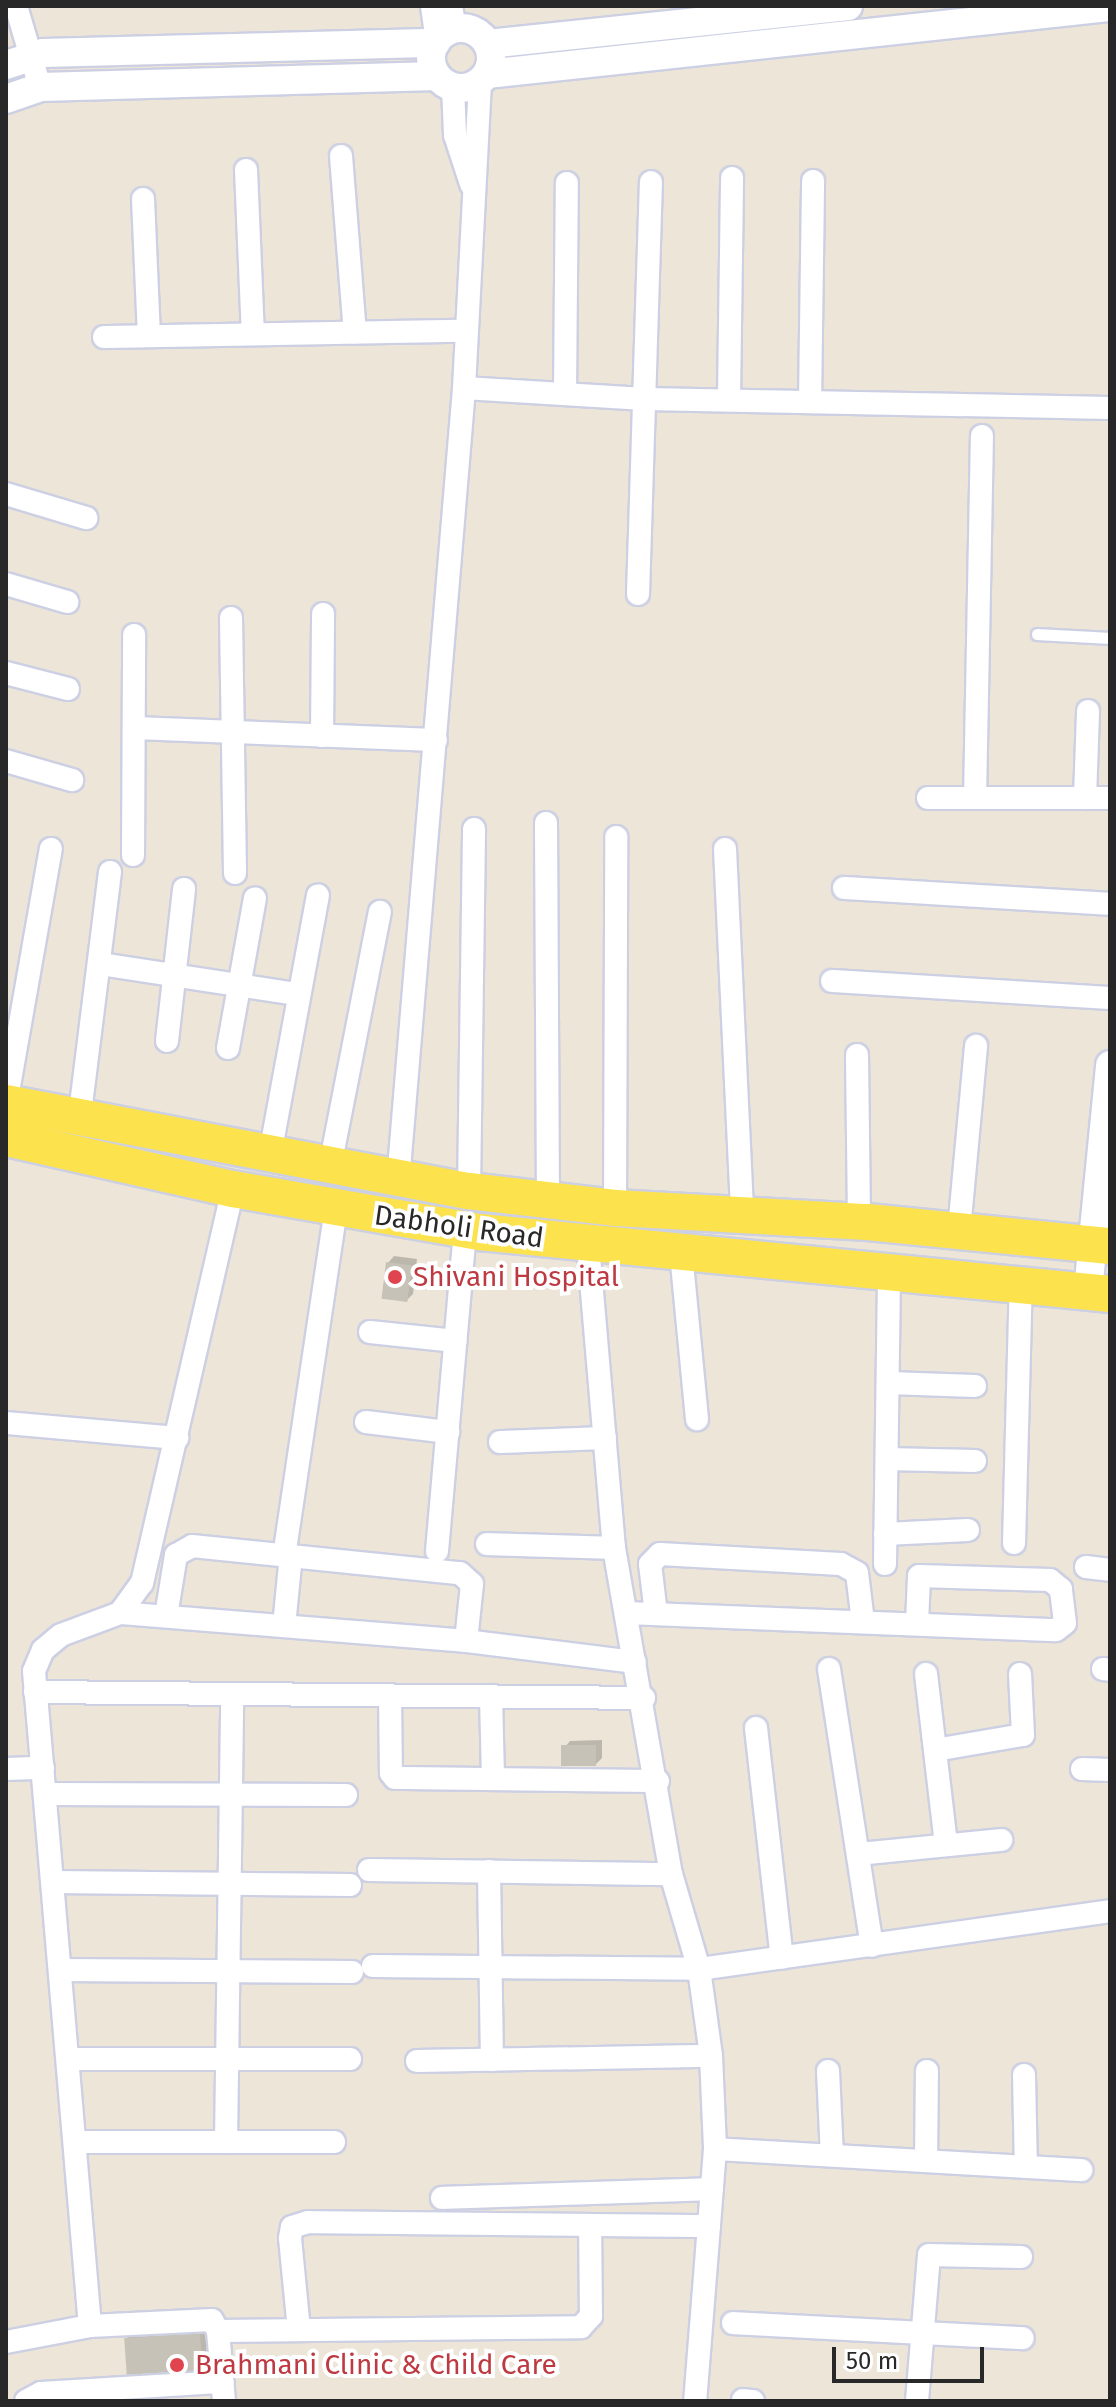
<!DOCTYPE html>
<html>
<head>
<meta charset="utf-8">
<style>
  body { margin:0 }
  #map { position:relative; width:1116px; height:2407px; overflow:hidden; background:#ece5d8; font-family:"Fira Sans",sans-serif }
  div>[style] { position:absolute }
  .shadow>* { inset:0; background:#0003 }
  .building>* { inset:0; background:#c7c2b8; transform-origin:0 0 }
  .roads { filter:drop-shadow(2px 0 #cdd0e3) drop-shadow(-2px 0 #cdd0e3) drop-shadow(0 2px #cdd0e3) drop-shadow(0 -2px #cdd0e3) }
  .service>* { height:11px; margin:-5.5px; padding:0 5.5px; transform-origin:5.5px; border-radius:5.5px; background:#fff }
  .minor>* { height:22px; margin:-11px; padding:0 11px; transform-origin:11px; border-radius:11px; background:#fff }
  .tertiary>* { height:28px; margin:-14px; padding:0 14px; transform-origin:14px; border-radius:14px; background:#fff }
  .tertiary>.ring { margin:-14px; padding:0; box-sizing:content-box; background:none; border:28px solid #fff; border-radius:50% }
  .primary>* { height:36px; margin:-18px; padding:0 18px; transform-origin:18px; border-radius:18px; background:#fce34d }
  .dots>* { width:22px; height:22px; translate:-50% -50%; box-sizing:border-box; border:4px solid #fff; border-radius:50% }
  span { translate:-50% -50%; white-space:nowrap; text-align:center; line-height:1.15; -webkit-text-stroke:8px #fff; paint-order:stroke }
  .street-label { font-size:28px; color:#282828 }
  .health-label { font-size:28px; color:#be3a42 }
  .left { translate:0 -50%; text-align:left }
  .frame { position:absolute; inset:0; border:8px solid #282828; pointer-events:none }
  .scale { position:absolute; left:832px; top:2347px; width:152px; height:36px; box-sizing:border-box; border:4px solid #282828; border-top:0; padding-left:10px; font-size:24px; line-height:28px; white-space:nowrap; color:#282828; -webkit-text-stroke:6px #fff; paint-order:stroke }
</style>
</head>
<body>
<div id="map">
  <div class="shadow">
    <i style="clip-path:polygon(394px 1256px,417px 1259px,413px 1294px,407px 1300px,388px 1263px)"></i>
    <i style="clip-path:polygon(602px 1740px,602px 1758px,596px 1764px,564px 1748px,570px 1741px)"></i>
    <i style="clip-path:polygon(209px 2324px,212px 2365px,202px 2375px,126px 2339px,136px 2329px)"></i>
  </div>
  <div class="building">
    <i style="left:386px;top:1262px;width:26px;height:37px;rotate:7deg"></i>
    <i style="left:596px;top:1745px;width:21px;height:35px;rotate:90deg"></i>
    <i style="left:200px;top:2333px;width:44px;height:76px;rotate:86deg"></i>
  </div>
  <div class="roads">
    <div class="service">
      <i style="left:1037px;top:634px;width:73px;rotate:3.1deg"></i>
    </div>
    <div class="minor">
      <i style="left:16px;top:6px;width:84px;rotate:73.5deg"></i>
      <i style="left:432px;top:6px;width:34px;rotate:82deg"></i>
      <i style="left:451px;top:6px;width:23px;rotate:80deg"></i>
      <i style="left:453px;top:87px;width:48px;rotate:87.6deg"></i>
      <i style="left:455px;top:135px;width:52px;rotate:71.9deg"></i>
      <i style="left:341px;top:156px;width:177px;rotate:85.5deg"></i>
      <i style="left:246px;top:170px;width:164px;rotate:87.6deg"></i>
      <i style="left:143px;top:199px;width:137px;rotate:87.5deg"></i>
      <i style="left:104px;top:337px;width:360px;rotate:-1deg"></i>
      <i style="left:464px;top:388px;width:181px;rotate:3.5deg"></i>
      <i style="left:645px;top:399px;width:465px;rotate:1.1deg"></i>
      <i style="left:565px;top:394px;width:211px;rotate:-89.5deg"></i>
      <i style="left:729px;top:398px;width:220px;rotate:-89.2deg"></i>
      <i style="left:810px;top:402px;width:221px;rotate:-89.2deg"></i>
      <i style="left:6px;top:494px;width:84px;rotate:16.7deg"></i>
      <i style="left:6px;top:584px;width:64px;rotate:16.4deg"></i>
      <i style="left:638px;top:594px;width:412px;rotate:-88.2deg"></i>
      <i style="left:231px;top:618px;width:255px;rotate:89.1deg"></i>
      <i style="left:6px;top:673px;width:64px;rotate:14.5deg"></i>
      <i style="left:134px;top:728px;width:302px;rotate:2.3deg"></i>
      <i style="left:322px;top:736px;width:122px;rotate:-89.5deg"></i>
      <i style="left:6px;top:761px;width:69px;rotate:16.1deg"></i>
      <i style="left:928px;top:798px;width:182px"></i>
      <i style="left:975px;top:798px;width:362px;rotate:-88.9deg"></i>
      <i style="left:1085px;top:798px;width:87px;rotate:-88deg"></i>
      <i style="left:546px;top:823px;width:375px;rotate:89.7deg"></i>
      <i style="left:725px;top:849px;width:366px;rotate:87.3deg"></i>
      <i style="left:133px;top:855px;width:220px;rotate:-89.7deg"></i>
      <i style="left:844px;top:888px;width:266px;rotate:3.4deg"></i>
      <i style="left:101px;top:964px;width:199px;rotate:8.7deg"></i>
      <i style="left:832px;top:981px;width:279px;rotate:3.5deg"></i>
      <i style="left:167px;top:1041px;width:153px;rotate:-83.6deg"></i>
      <i style="left:228px;top:1048px;width:152px;rotate:-79.8deg"></i>
      <i style="left:857px;top:1055px;width:167px;rotate:89.3deg"></i>
      <i style="left:6px;top:1103px;width:258px;rotate:-80deg"></i>
      <i style="left:79px;top:1121px;width:251px;rotate:-82.9deg"></i>
      <i style="left:270px;top:1154px;width:263px;rotate:-79.5deg"></i>
      <i style="left:330px;top:1166px;width:259px;rotate:-78.9deg"></i>
      <i style="left:398px;top:1181px;width:796px;rotate:-85.24deg"></i>
      <i style="left:464px;top:388px;width:307px;rotate:-87deg"></i>
      <i style="left:469px;top:1191px;width:362px;rotate:-89.2deg"></i>
      <i style="left:615px;top:1208px;width:371px;rotate:-89.8deg"></i>
      <i style="left:959px;top:1230px;width:185px;rotate:-84.7deg"></i>
      <i style="left:588px;top:1245px;width:304px;rotate:85.1deg"></i>
      <i style="left:614px;top:1548px;width:331px;rotate:80.1deg"></i>
      <i style="left:671px;top:1874px;width:99px;rotate:73.6deg"></i>
      <i style="left:699px;top:1969px;width:415px;rotate:-8deg"></i>
      <i style="left:681px;top:1253px;width:167px;rotate:84.5deg"></i>
      <i style="left:370px;top:1332px;width:86px;rotate:6deg"></i>
      <i style="left:889px;top:1383px;width:86px;rotate:2deg"></i>
      <i style="left:366px;top:1422px;width:83px;rotate:7deg"></i>
      <i style="left:6px;top:1423px;width:172px;rotate:5deg"></i>
      <i style="left:500px;top:1442px;width:105px;rotate:-2.2deg"></i>
      <i style="left:887px;top:1459px;width:88px;rotate:1.3deg"></i>
      <i style="left:885px;top:1534px;width:83px;rotate:-2.8deg"></i>
      <i style="left:286px;top:1543px;width:339px;rotate:-81.5deg"></i>
      <i style="left:1014px;top:1543px;width:262px;rotate:-88.5deg"></i>
      <i style="left:487px;top:1544px;width:127px;rotate:1.8deg"></i>
      <i style="left:437px;top:1551px;width:323px;rotate:-85deg"></i>
      <i style="left:885px;top:1564px;width:293px;rotate:-89.2deg"></i>
      <i style="left:1086px;top:1567px;width:24px;rotate:7deg"></i>
      <i style="left:120px;top:1613px;width:347px;rotate:4.6deg"></i>
      <i style="left:466px;top:1641px;width:170px;rotate:7.1deg"></i>
      <i style="left:627px;top:1613px;width:429px;rotate:2.3deg"></i>
      <i style="left:1056px;top:1630px;width:11px;rotate:-38deg"></i>
      <i style="left:1065px;top:1623px;width:34px;rotate:-97deg"></i>
      <i style="left:1061px;top:1589px;width:14px;rotate:-141deg"></i>
      <i style="left:1050px;top:1580px;width:131px;rotate:-178.3deg"></i>
      <i style="left:919px;top:1576px;width:48px;rotate:92.4deg"></i>
      <i style="left:656px;top:1614px;width:50px;rotate:-96.8deg"></i>
      <i style="left:650px;top:1564px;width:14px;rotate:-45deg"></i>
      <i style="left:660px;top:1554px;width:181px;rotate:3.2deg"></i>
      <i style="left:841px;top:1564px;width:18px;rotate:29deg"></i>
      <i style="left:857px;top:1573px;width:49px;rotate:83deg"></i>
      <i style="left:166px;top:1616px;width:62px;rotate:-80.7deg"></i>
      <i style="left:176px;top:1555px;width:18px;rotate:-29deg"></i>
      <i style="left:192px;top:1546px;width:269px;rotate:5.8deg"></i>
      <i style="left:460px;top:1573px;width:16px;rotate:43deg"></i>
      <i style="left:472px;top:1584px;width:57px;rotate:96deg"></i>
      <i style="left:284px;top:1626px;width:71px;rotate:-84.4deg"></i>
      <i style="left:829px;top:1669px;width:280px;rotate:81.2deg"></i>
      <i style="left:1103px;top:1669px;width:7px;rotate:8deg"></i>
      <i style="left:926px;top:1674px;width:172px;rotate:83.3deg"></i>
      <i style="left:35px;top:1692px;width:609px;rotate:0.56deg"></i>
      <i style="left:390px;top:1696px;width:77px;rotate:89.3deg"></i>
      <i style="left:391px;top:1773px;width:6px;rotate:51deg"></i>
      <i style="left:395px;top:1778px;width:263px;rotate:0.7deg"></i>
      <i style="left:491px;top:1696px;width:83px;rotate:88.6deg"></i>
      <i style="left:756px;top:1728px;width:231px;rotate:83.6deg"></i>
      <i style="left:935px;top:1750px;width:89px;rotate:-9.7deg"></i>
      <i style="left:1023px;top:1735px;width:61px;rotate:-92.8deg"></i>
      <i style="left:6px;top:1769px;width:37px;rotate:-2deg"></i>
      <i style="left:1082px;top:1769px;width:28px;rotate:2deg"></i>
      <i style="left:46px;top:1794px;width:300px;rotate:0.2deg"></i>
      <i style="left:858px;top:1854px;width:144px;rotate:-5.6deg"></i>
      <i style="left:369px;top:1870px;width:302px;rotate:0.8deg"></i>
      <i style="left:489px;top:1871px;width:189px;rotate:89.1deg"></i>
      <i style="left:53px;top:1882px;width:297px;rotate:0.6deg"></i>
      <i style="left:373px;top:1966px;width:326px;rotate:0.5deg"></i>
      <i style="left:699px;top:1969px;width:88px;rotate:82.1deg"></i>
      <i style="left:711px;top:2056px;width:93px;rotate:87.5deg"></i>
      <i style="left:715px;top:2149px;width:253px;rotate:94.5deg"></i>
      <i style="left:60px;top:1970px;width:292px;rotate:0.4deg"></i>
      <i style="left:68px;top:2059px;width:282px"></i>
      <i style="left:417px;top:2061px;width:294px;rotate:-1deg"></i>
      <i style="left:828px;top:2071px;width:84px;rotate:87.3deg"></i>
      <i style="left:1024px;top:2075px;width:92px;rotate:88.8deg"></i>
      <i style="left:76px;top:2142px;width:258px"></i>
      <i style="left:226px;top:2142px;width:448px;rotate:-89.2deg"></i>
      <i style="left:715px;top:2149px;width:367px;rotate:3.3deg"></i>
      <i style="left:926px;top:2161px;width:90px;rotate:-89.4deg"></i>
      <i style="left:442px;top:2198px;width:270px;rotate:-1.9deg"></i>
      <i style="left:733px;top:2323px;width:290px;rotate:3deg"></i>
      <i style="left:90px;top:2326px;width:657px;rotate:-94.89deg"></i>
      <i style="left:34px;top:1671px;width:23px;rotate:-67deg"></i>
      <i style="left:43px;top:1650px;width:23px;rotate:-40deg"></i>
      <i style="left:61px;top:1635px;width:63px;rotate:-20.4deg"></i>
      <i style="left:120px;top:1613px;width:37px;rotate:-54deg"></i>
      <i style="left:142px;top:1583px;width:404px;rotate:-77deg"></i>
      <i style="left:299px;top:2330px;width:92px;rotate:-95.6deg"></i>
      <i style="left:290px;top:2238px;width:11px;rotate:-80deg"></i>
      <i style="left:292px;top:2227px;width:17px;rotate:-17deg"></i>
      <i style="left:308px;top:2222px;width:401px;rotate:0.6deg"></i>
      <i style="left:218px;top:2331px;width:363px;rotate:-0.6deg"></i>
      <i style="left:581px;top:2327px;width:15px;rotate:-48deg"></i>
      <i style="left:591px;top:2316px;width:91px;rotate:-90.6deg"></i>
      <i style="left:6px;top:2342px;width:86px;rotate:-10.8deg"></i>
      <i style="left:90px;top:2326px;width:122px;rotate:-2.8deg"></i>
      <i style="left:212px;top:2320px;width:13px;rotate:61deg"></i>
      <i style="left:218px;top:2331px;width:70px;rotate:85.1deg"></i>
      <i style="left:743px;top:2400px;width:10px;rotate:6deg"></i>
      <i style="left:26px;top:2401px;width:17px;rotate:-28deg"></i>
      <i style="left:41px;top:2393px;width:182px;rotate:-3.5deg"></i>
      <i style="left:917px;top:2401px;width:146px;rotate:-85.3deg"></i>
      <i style="left:929px;top:2255px;width:92px;rotate:1.2deg"></i>
    </div>
    <div class="tertiary">
      <i class="ring" style="left:431px;top:28px;width:32px;height:32px"></i>
      <i style="left:488px;top:44px;width:362px;rotate:-6deg"></i>
      <i style="left:6px;top:65px;width:39px;rotate:-18deg"></i>
      <i style="left:43px;top:53px;width:393px;rotate:-1.5deg"></i>
      <i style="left:487px;top:74px;width:627px;rotate:-6.14deg"></i>
      <i style="left:6px;top:99px;width:36px;rotate:-19deg"></i>
      <i style="left:40px;top:87px;width:397px;rotate:-1.6deg"></i>
      <i style="left:1088px;top:1291px;width:227px;rotate:-84.4deg"></i>
    </div>
    <div class="primary">
      <i style="left:6px;top:1103px;width:471px;rotate:10.8deg"></i>
      <i style="left:469px;top:1191px;width:147px;rotate:6.6deg"></i>
      <i style="left:615px;top:1208px;width:253px;rotate:3.2deg"></i>
      <i style="left:868px;top:1222px;width:243px;rotate:5.7deg"></i>
      <i style="left:6px;top:1138px;width:233px;rotate:12.7deg"></i>
      <i style="left:233px;top:1189px;width:251px;rotate:9.9deg"></i>
      <i style="left:480px;top:1232px;width:633px;rotate:5.62deg"></i>
    </div>
  </div>
  <div class="dots">
    <i style="left:395px;top:1277px;background:#e0444e"></i>
    <i style="left:177px;top:2365px;background:#e0444e"></i>
  </div>
  <div class="street-label">
    <span style="left:459px;top:1227px;rotate:8deg">Dabholi Road</span>
  </div>
  <div class="health-label">
    <span class="left" style="left:413px;top:1277px">Shivani Hospital</span>
    <span class="left" style="left:195px;top:2365px">Brahmani Clinic &amp; Child Care</span>
  </div>
  <div class="frame"></div>
  <div class="scale">50 m</div>
</div>
</body>
</html>
